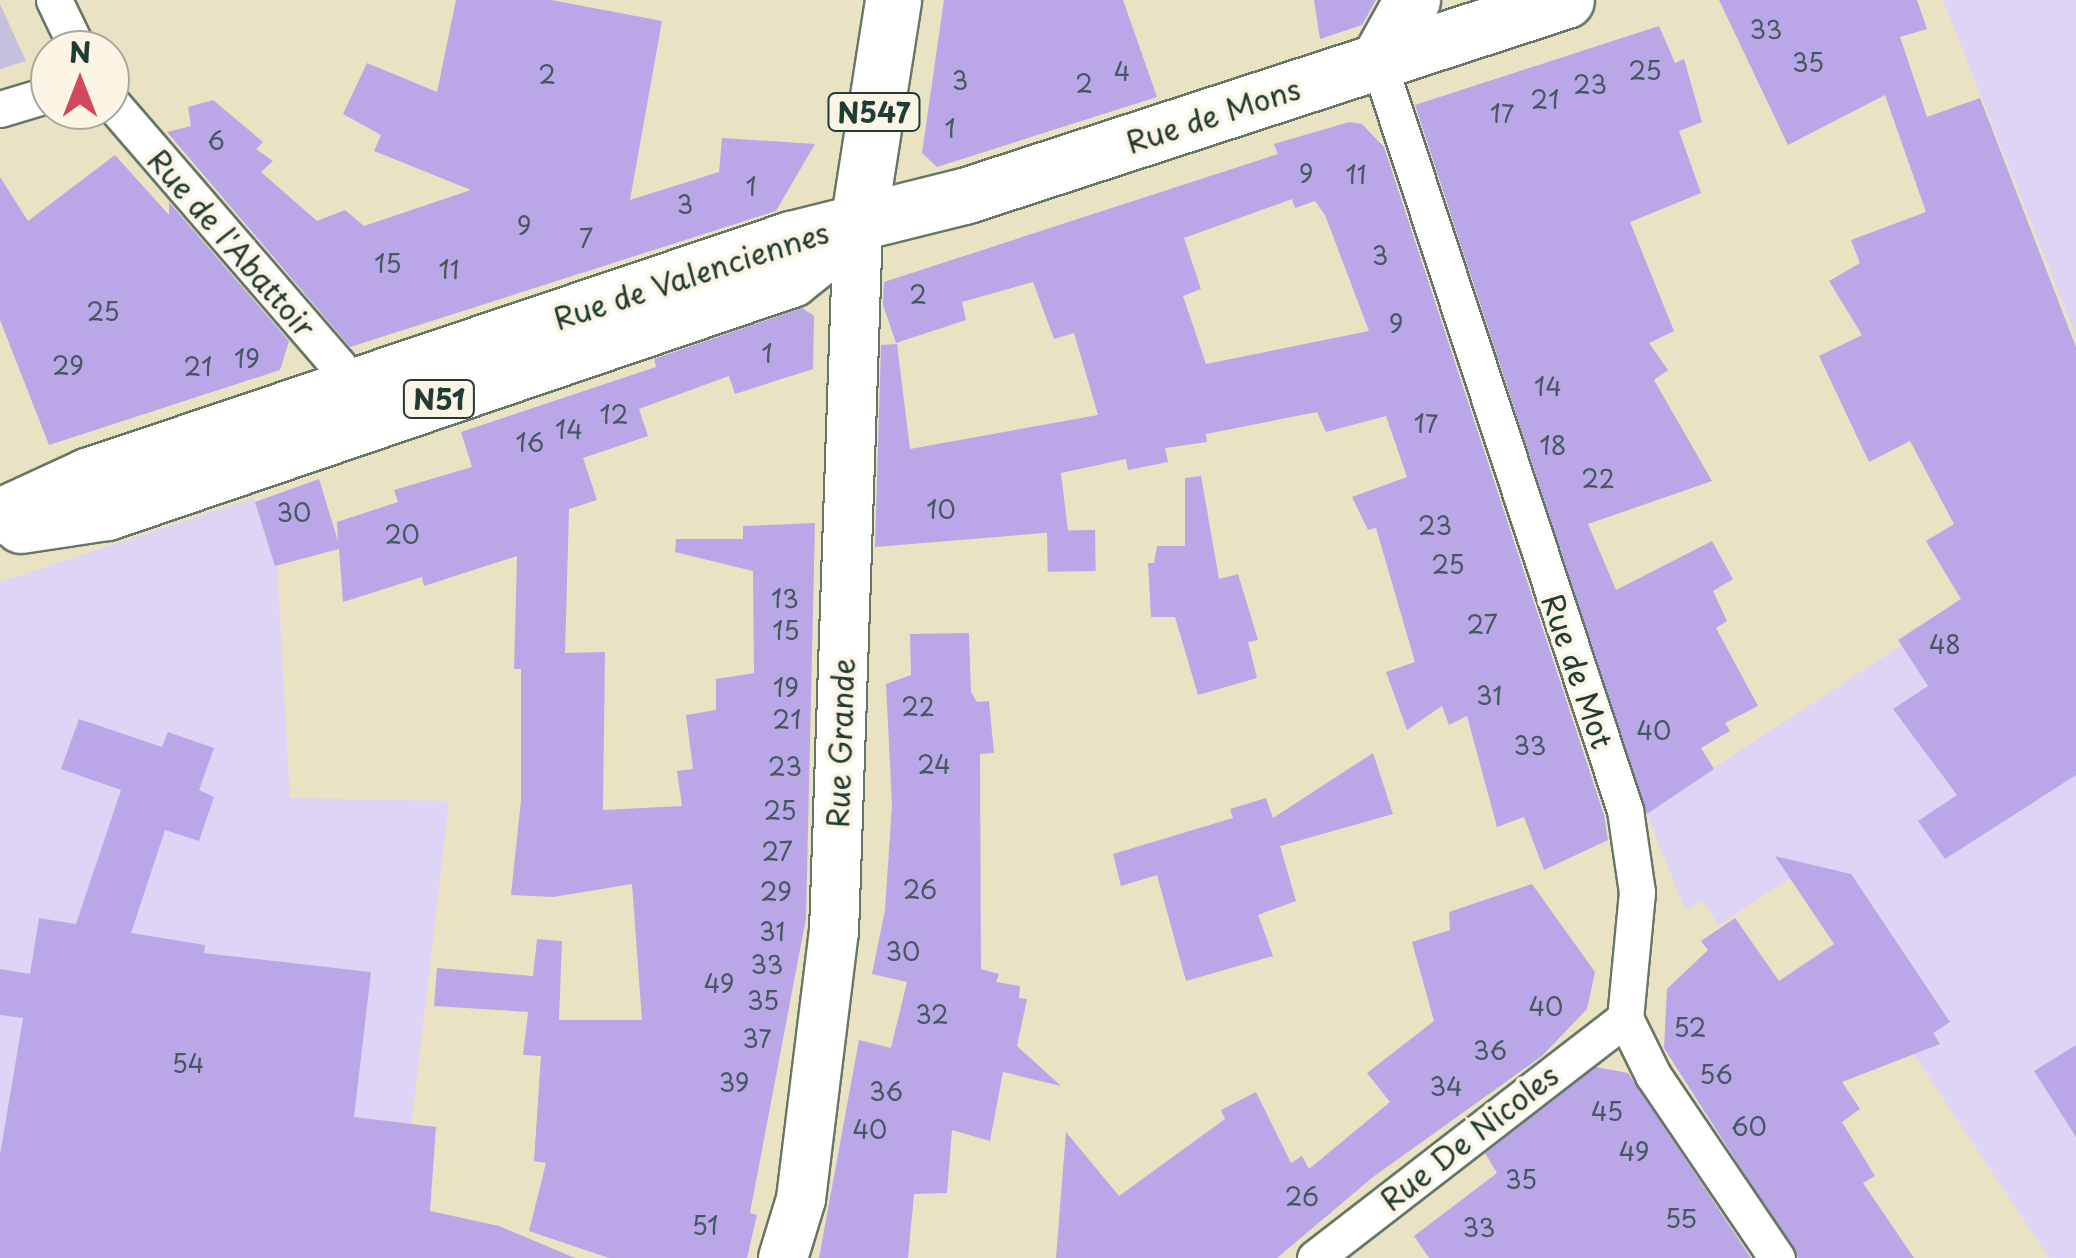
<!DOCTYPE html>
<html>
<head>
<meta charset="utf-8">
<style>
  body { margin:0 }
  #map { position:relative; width:2076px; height:1258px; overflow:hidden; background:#eae3c3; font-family:"Playpen Sans",sans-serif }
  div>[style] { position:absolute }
  .built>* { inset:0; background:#ded5f6 }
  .industrial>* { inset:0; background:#c3c1dc }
  .building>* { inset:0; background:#b9a7e7; transform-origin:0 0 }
  .roads { filter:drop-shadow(2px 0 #676) drop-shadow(-2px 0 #676) drop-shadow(0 2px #676) drop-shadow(0 -2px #676) }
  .street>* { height:35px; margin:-17.5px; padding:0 17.5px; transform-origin:17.5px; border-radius:17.5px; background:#fff }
  .secondary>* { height:48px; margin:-24px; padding:0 24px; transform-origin:24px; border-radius:24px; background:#fff }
  .primary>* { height:55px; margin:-27.5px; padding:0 27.5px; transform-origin:27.5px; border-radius:27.5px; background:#fff }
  span { translate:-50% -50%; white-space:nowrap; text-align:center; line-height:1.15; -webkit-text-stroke:8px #fcf5e5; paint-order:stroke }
  .number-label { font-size:25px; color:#465861 }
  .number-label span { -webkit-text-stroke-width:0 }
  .shield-label span { padding:2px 8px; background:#fcf5e5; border:2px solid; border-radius:8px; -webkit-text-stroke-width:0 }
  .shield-label { font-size:28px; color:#1f3d34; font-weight:700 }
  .street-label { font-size:30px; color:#1f3d34 }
  .north { position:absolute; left:30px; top:30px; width:100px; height:100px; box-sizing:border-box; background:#fcf5e5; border:2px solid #a4ab9e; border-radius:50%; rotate:0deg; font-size:28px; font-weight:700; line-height:40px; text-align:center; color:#1f3d34 }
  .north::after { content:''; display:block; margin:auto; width:35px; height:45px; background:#d1495b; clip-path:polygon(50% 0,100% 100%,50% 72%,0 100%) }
</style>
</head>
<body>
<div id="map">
  <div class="built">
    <i style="clip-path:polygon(1943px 0,2076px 0,2076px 336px)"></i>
    <i style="clip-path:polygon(254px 498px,277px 563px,290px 798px,449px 801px,406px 1172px,0 1258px,0 582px)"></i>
    <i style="clip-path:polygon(2076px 531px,2076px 1258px,2049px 1258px,1795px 875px,1719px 925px,1702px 901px,1685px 910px,1646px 812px)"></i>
  </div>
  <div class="industrial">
    <i style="clip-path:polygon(0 4px,26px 61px,0 69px)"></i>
  </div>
  <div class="building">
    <i style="clip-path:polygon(456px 0,551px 0,662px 21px,630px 200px,719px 172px,722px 138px,815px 144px,776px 211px,350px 347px,167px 132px,191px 126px,188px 107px,213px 100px,263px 142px,256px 149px,273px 161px,261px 172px,317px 221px,345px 210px,364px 226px,471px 190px,374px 151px,381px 135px,343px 114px,367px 63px,437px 92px)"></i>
    <i style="clip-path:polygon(944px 0,1123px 0,1157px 97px,937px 167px,922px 153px)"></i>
    <i style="clip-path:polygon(1314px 0,1376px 0,1362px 25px,1320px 39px)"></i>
    <i style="clip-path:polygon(1719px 0,1917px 0,1927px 29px,1900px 37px,1927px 117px,1980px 98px,2076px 347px,2076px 775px,1945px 859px,1918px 821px,1957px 795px,1893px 709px,1928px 686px,1898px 640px,1961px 599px,1926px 541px,1954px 524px,1910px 441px,1869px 462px,1819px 356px,1862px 335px,1829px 281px,1860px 263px,1851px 240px,1926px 212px,1885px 95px,1788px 145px)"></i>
    <i style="clip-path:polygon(1659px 26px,1675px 63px,1684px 59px,1702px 122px,1679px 131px,1701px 193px,1630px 222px,1674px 331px,1649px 343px,1668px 370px,1654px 380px,1712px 481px,1588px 524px,1616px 590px,1712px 541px,1733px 579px,1713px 591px,1727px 621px,1716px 628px,1758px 706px,1725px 723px,1730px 731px,1701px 748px,1714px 769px,1647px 814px,1415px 105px)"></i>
    <i style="clip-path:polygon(evenodd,1349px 122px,1362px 124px,1384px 147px,1604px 815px,1608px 840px,1544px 870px,1524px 817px,1497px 827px,1467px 716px,1449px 725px,1442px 706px,1407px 730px,1386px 672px,1415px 662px,1376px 528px,1368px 530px,1352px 497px,1407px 477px,1386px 416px,1326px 432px,1317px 412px,1206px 434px,1207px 442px,1165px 448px,1168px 462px,1128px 470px,1126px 459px,1061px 473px,1068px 531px,875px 547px,881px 345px,897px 344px,910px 449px,1098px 415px,1074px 333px,1054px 339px,1033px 282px,962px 302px,966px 320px,896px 343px,883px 305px,884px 282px,1278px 154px,1274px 144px,1349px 122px,1292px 199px,1295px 208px,1315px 201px,1325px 215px,1369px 331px,1206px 364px,1183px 296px,1201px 289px,1184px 238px,1292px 199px)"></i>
    <i style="clip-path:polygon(115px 155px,169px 215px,169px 202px,289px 341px,280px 370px,49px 445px,0 320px,0 177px,28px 221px)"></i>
    <i style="clip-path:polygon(802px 308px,814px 316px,813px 369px,735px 394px,729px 376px,639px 409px,648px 436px,583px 458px,597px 500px,569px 509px,565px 653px,605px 652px,603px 810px,682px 806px,677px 771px,693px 769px,686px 715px,716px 710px,716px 679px,754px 673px,753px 571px,675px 552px,676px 539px,743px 539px,743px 526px,815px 523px,806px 918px,750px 1213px,757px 1215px,747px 1258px,609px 1258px,529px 1231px,546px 1163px,534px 1161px,541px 1056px,523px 1055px,528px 1012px,434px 1006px,437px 968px,533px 976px,537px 939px,562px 941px,559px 1020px,642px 1020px,632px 884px,553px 897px,511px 895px,521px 800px,521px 669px,514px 669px,517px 556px,424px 586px,422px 577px,343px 602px,339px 549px,275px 566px,255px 502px,319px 479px,338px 541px,337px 522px,398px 502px,394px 490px,472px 467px,461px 432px,656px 367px,654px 359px)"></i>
    <i style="clip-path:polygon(1201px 476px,1219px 579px,1238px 574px,1258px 640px,1248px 642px,1257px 678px,1198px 695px,1175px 617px,1151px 617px,1148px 563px,1154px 563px,1157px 546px,1185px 546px,1185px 478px)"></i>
    <i style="left:1095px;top:530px;width:41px;height:48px;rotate:89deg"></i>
    <i style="clip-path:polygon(969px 633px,971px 692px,977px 702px,989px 701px,994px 753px,980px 754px,981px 969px,999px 974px,996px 982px,1020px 986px,1019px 998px,1027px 999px,1017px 1046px,1061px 1086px,1003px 1072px,990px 1141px,952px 1130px,947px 1193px,914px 1194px,908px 1258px,819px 1258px,859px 1040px,891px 1048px,907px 982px,872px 974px,885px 910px,892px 805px,886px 684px,911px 675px,910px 634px)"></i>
    <i style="clip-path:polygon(79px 719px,162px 747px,168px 732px,214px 748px,199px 790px,214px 797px,199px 841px,165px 830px,131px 933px,205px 945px,204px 953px,371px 972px,354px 1117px,436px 1127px,430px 1211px,499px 1226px,575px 1258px,0 1258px,0 1155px,23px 1018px,0 1015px,0 969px,30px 974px,39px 918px,76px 924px,121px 790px,61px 769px)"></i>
    <i style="clip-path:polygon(1373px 753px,1393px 814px,1280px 846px,1296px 901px,1258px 915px,1273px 956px,1186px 981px,1157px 875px,1121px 886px,1113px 854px,1233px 818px,1230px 809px,1266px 798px,1273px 818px)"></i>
    <i style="clip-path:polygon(1775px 856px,1851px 874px,1950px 1022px,1933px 1033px,1940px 1044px,1842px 1082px,1860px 1109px,1842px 1122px,1875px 1176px,1863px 1183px,1914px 1258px,1798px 1258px,1664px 1048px,1667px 989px,1708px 950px,1701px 941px,1735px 918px,1779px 981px,1834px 944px)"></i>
    <i style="clip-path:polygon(1532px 884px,1595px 972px,1587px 1009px,1542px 1056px,1373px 1177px,1277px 1258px,1056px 1258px,1066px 1132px,1119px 1196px,1225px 1119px,1221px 1110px,1256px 1092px,1291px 1163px,1302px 1156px,1309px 1169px,1390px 1102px,1367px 1073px,1434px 1021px,1412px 942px,1450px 930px,1449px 912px)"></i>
    <i style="clip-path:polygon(2076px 1045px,2076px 1137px,2034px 1071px)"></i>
    <i style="clip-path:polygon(1596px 1067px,1628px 1073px,1751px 1258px,1429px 1258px,1414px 1236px,1497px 1173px,1485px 1153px)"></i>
  </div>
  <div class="roads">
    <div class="street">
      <i style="left:54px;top:0;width:55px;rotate:64.4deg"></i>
      <i style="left:1378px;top:61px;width:789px;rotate:71.75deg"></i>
      <i style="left:1625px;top:810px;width:83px;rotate:81.7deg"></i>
      <i style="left:1637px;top:892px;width:127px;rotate:95.4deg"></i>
      <i style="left:1625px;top:1018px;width:64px;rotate:63.8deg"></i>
      <i style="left:1653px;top:1075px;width:221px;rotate:55.9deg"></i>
      <i style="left:110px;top:101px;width:349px;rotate:49.2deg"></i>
      <i style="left:338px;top:365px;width:25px;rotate:61deg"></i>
      <i style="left:350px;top:387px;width:21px;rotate:137deg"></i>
      <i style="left:0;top:109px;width:52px;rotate:-16.7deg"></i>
      <i style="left:1315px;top:1258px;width:392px;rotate:-37.7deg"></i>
    </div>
    <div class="secondary">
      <i style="left:783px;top:1258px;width:62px;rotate:-73deg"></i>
      <i style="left:801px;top:1199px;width:269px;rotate:-83deg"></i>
      <i style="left:834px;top:932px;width:708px;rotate:-88.06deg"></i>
    </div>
    <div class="primary">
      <i style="left:1378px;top:61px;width:70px;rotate:-60.9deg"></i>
      <i style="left:858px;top:224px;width:227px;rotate:-81.1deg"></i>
      <i style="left:0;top:516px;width:96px;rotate:-24.7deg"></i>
      <i style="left:87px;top:476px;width:743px;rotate:-18.61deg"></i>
      <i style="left:791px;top:239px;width:178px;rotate:-14deg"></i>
      <i style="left:964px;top:196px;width:633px;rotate:-18.03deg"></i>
      <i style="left:21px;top:525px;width:87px;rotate:-8.6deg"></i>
      <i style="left:107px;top:512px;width:723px;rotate:-18.81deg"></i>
      <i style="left:791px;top:279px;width:48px;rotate:-38.3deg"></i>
    </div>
  </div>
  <div class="number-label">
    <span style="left:1766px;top:29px">33</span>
    <span style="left:1808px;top:62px">35</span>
    <span style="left:1645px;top:70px">25</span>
    <span style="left:1122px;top:71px">4</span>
    <span style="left:547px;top:74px">2</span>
    <span style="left:960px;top:80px">3</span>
    <span style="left:1084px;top:83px">2</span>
    <span style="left:1590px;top:84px">23</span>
    <span style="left:1545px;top:99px">21</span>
    <span style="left:1502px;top:113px">17</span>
    <span style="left:950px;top:128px">1</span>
    <span style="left:216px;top:140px">6</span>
    <span style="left:1306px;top:173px">9</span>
    <span style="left:1356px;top:174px">11</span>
    <span style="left:751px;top:186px">1</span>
    <span style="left:685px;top:204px">3</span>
    <span style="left:524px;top:225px">9</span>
    <span style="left:586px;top:238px">7</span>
    <span style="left:1380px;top:255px">3</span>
    <span style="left:388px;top:263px">15</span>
    <span style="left:449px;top:269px">11</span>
    <span style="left:918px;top:294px">2</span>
    <span style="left:103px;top:311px">25</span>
    <span style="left:1396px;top:323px">9</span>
    <span style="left:767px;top:353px">1</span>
    <span style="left:247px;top:358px">19</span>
    <span style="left:68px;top:365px">29</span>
    <span style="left:198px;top:366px">21</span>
    <span style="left:1548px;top:386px">14</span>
    <span style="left:614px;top:414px">12</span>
    <span style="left:1426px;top:423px">17</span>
    <span style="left:569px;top:429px">14</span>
    <span style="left:530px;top:442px">16</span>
    <span style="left:1553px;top:445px">18</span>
    <span style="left:1598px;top:478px">22</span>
    <span style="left:941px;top:509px">10</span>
    <span style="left:294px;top:512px">30</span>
    <span style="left:1435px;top:525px">23</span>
    <span style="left:402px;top:534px">20</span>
    <span style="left:1448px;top:564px">25</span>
    <span style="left:785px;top:598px">13</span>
    <span style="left:1482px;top:624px">27</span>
    <span style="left:786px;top:630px">15</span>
    <span style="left:1945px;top:644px">48</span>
    <span style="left:786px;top:687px">19</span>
    <span style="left:1489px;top:695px">31</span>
    <span style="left:918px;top:706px">22</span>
    <span style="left:787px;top:719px">21</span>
    <span style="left:1654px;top:730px">40</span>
    <span style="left:1530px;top:745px">33</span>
    <span style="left:934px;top:764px">24</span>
    <span style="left:785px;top:766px">23</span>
    <span style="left:780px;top:810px">25</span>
    <span style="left:777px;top:851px">27</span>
    <span style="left:920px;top:889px">26</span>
    <span style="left:776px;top:891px">29</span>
    <span style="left:772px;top:931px">31</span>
    <span style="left:903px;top:951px">30</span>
    <span style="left:767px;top:964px">33</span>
    <span style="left:719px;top:983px">49</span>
    <span style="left:763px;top:1000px">35</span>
    <span style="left:1546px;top:1006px">40</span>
    <span style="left:932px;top:1014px">32</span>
    <span style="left:1690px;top:1027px">52</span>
    <span style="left:757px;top:1038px">37</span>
    <span style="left:1490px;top:1050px">36</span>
    <span style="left:188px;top:1063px">54</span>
    <span style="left:1716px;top:1074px">56</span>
    <span style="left:734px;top:1082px">39</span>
    <span style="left:1446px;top:1086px">34</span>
    <span style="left:886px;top:1091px">36</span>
    <span style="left:1607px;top:1111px">45</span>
    <span style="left:1749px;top:1126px">60</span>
    <span style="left:870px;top:1129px">40</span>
    <span style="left:1634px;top:1151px">49</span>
    <span style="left:1521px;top:1179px">35</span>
    <span style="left:1302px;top:1196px">26</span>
    <span style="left:1681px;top:1218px">55</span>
    <span style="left:705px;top:1225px">51</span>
    <span style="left:1479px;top:1227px">33</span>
  </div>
  <div class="shield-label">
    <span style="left:874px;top:112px">N547</span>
    <span style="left:439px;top:399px">N51</span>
  </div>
  <div class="street-label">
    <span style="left:1213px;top:115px;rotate:-18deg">Rue de Mons</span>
    <span style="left:232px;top:243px;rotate:49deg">Rue de l'Abattoir</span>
    <span style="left:691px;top:275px;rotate:-18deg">Rue de Valenciennes</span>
    <span style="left:1578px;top:671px;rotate:71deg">Rue de Mot</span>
    <span style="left:840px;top:743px;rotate:-88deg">Rue Grande</span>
    <span style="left:1469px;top:1137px;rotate:-38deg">Rue De Nicoles</span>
  </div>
  <div class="north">N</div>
</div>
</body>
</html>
